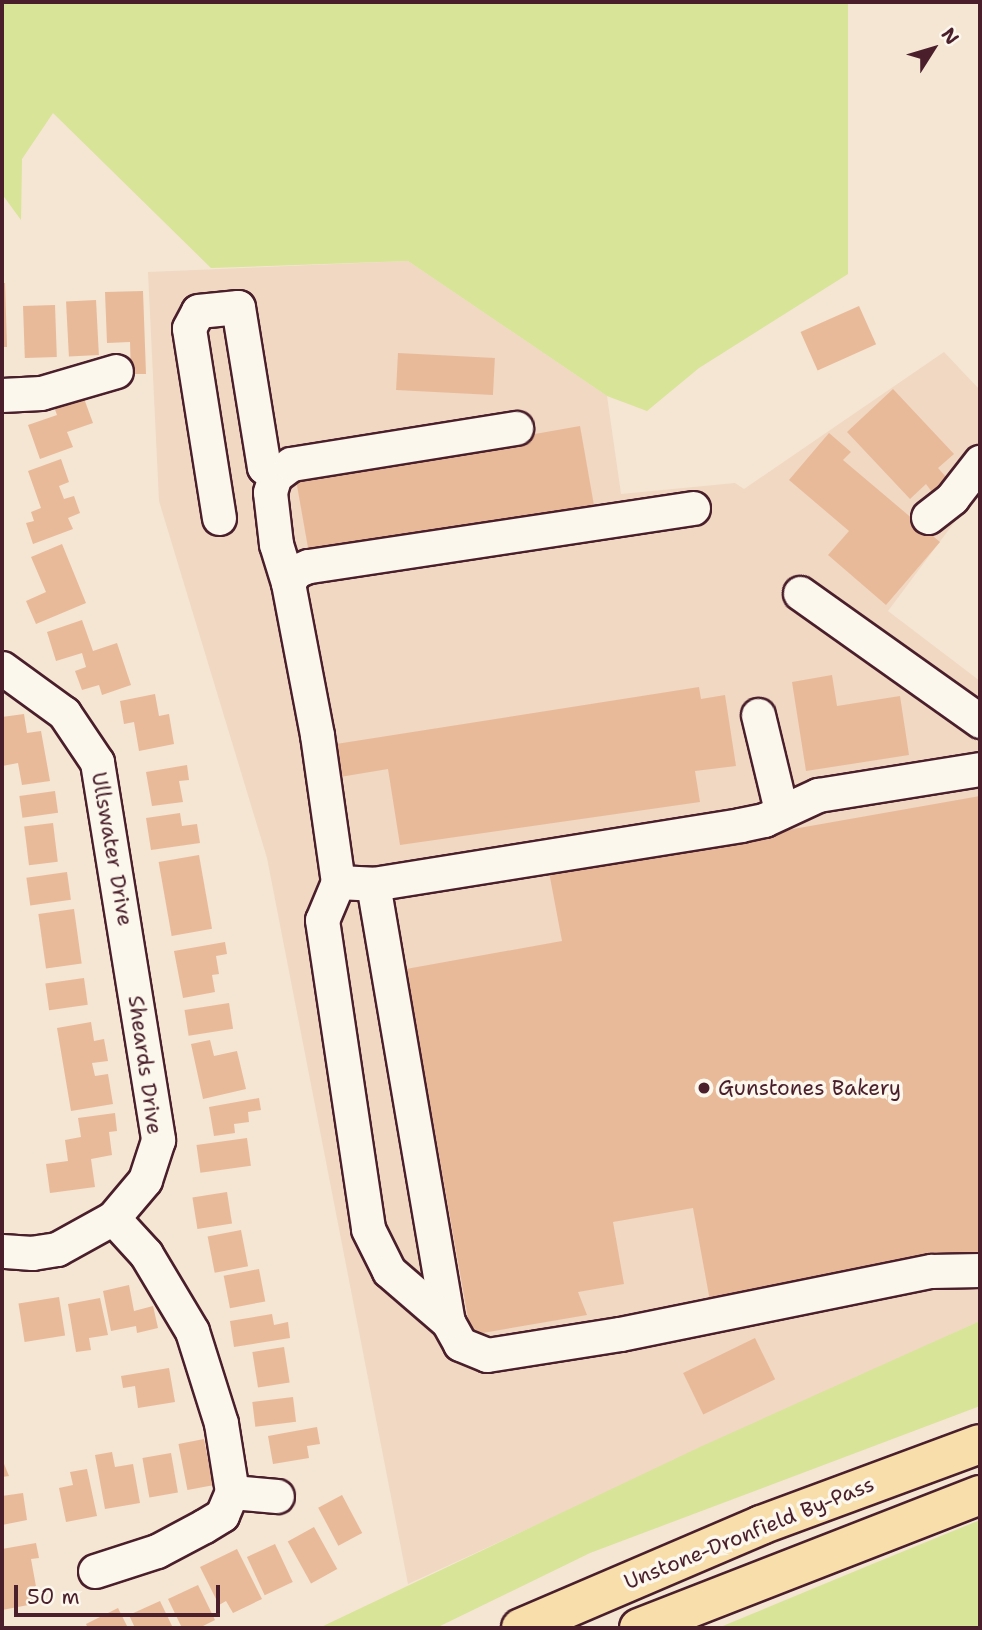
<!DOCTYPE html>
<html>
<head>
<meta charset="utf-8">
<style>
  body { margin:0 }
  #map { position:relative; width:982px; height:1630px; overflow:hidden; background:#f5e5d3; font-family:"Shantell Sans",sans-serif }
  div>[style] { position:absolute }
  .built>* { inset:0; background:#f1d8c2 }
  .green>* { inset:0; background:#d8e497 }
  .building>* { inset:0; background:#e8ba99; transform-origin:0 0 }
  .roads { filter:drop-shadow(2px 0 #4a1f2b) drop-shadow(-2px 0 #4a1f2b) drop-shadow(0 2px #4a1f2b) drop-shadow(0 -2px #4a1f2b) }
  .minor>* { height:33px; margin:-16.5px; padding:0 16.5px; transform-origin:16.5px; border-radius:16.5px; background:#fbf7ec }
  .highway>* { height:38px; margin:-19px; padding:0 19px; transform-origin:19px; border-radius:19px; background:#f8deab }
  .dots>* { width:19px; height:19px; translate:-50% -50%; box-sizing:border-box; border:4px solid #fbf7ec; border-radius:50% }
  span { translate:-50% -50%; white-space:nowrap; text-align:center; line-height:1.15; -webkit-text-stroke:7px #fbf7ec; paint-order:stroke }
  .street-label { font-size:21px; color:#4a1f2b }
  .poi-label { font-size:21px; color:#4a1f2b }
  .left { translate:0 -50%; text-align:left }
  .frame { position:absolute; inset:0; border:4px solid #4a1f2b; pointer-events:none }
  .north { position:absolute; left:898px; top:14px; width:70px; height:70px; -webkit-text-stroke:5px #fbf7ec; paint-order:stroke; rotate:53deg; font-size:19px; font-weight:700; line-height:28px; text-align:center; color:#4a1f2b }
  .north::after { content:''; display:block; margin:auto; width:24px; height:32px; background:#4a1f2b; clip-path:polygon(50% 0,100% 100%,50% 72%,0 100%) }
  .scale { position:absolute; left:14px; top:1585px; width:206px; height:32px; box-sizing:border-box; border:4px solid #4a1f2b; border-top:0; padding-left:9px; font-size:21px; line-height:24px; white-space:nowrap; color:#4a1f2b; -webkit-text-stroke:5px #fbf7ec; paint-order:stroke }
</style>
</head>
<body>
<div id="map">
  <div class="built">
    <i style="clip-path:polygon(408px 261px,607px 396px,621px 494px,735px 483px,744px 489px,944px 352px,980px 390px,980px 488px,888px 611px,980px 681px,980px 1321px,408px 1584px,267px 858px,159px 501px,148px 272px)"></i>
  </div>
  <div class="green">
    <i style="clip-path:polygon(2px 2px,848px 2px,848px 274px,699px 368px,647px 411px,607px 396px,408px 261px,211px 268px,53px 113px,22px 159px,21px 220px,2px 194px)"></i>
    <i style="clip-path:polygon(980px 1321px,980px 1406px,590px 1553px,436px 1628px,319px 1628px,700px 1447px)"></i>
    <i style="clip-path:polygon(980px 1520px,980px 1628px,718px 1628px,870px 1565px)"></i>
  </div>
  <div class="building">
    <i style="clip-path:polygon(2px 283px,5px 283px,7px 347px,2px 347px)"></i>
    <i style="clip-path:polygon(143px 291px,146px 374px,131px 374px,130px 342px,107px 343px,105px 292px)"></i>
    <i style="left:96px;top:300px;width:55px;height:30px;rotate:87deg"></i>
    <i style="left:55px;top:305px;width:52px;height:32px;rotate:88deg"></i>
    <i style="left:859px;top:306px;width:42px;height:64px;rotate:66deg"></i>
    <i style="left:398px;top:353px;width:97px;height:37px;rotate:3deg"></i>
    <i style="clip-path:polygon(893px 389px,954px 454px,938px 468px,947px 478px,932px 492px,926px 484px,910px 499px,847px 432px)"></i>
    <i style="clip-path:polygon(82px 393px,93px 423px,67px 432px,73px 447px,40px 459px,28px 425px,57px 415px,53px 404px)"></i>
    <i style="left:580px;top:426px;width:80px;height:289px;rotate:80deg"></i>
    <i style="clip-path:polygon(829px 433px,851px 452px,843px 460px,940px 542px,886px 605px,828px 555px,849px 531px,789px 480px)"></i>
    <i style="clip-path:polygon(61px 459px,69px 482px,59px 486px,64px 499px,74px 496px,80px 513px,68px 518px,73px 529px,33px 544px,26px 523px,34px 521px,31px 512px,41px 508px,28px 471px)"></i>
    <i style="clip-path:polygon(62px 544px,86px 603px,36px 624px,26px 601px,46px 592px,31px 557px)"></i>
    <i style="clip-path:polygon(82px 620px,93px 651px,117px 643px,131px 685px,102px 695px,99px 685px,82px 690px,75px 671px,86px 667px,82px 653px,56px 661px,47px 632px)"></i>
    <i style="clip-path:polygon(832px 675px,837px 706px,900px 696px,909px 755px,806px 771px,792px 682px)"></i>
    <i style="clip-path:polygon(699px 687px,701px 699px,725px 695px,736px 766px,695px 771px,700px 802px,400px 845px,388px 769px,340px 777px,336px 744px)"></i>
    <i style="clip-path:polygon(155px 694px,159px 716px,169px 714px,174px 744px,139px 751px,134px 722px,124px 724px,120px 701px)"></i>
    <i style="clip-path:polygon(24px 714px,27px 733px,41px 731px,50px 781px,22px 785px,18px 763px,2px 766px,2px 717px)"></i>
    <i style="clip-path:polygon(187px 765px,189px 780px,179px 781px,183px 802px,152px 806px,146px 772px)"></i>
    <i style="left:55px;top:791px;width:22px;height:36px;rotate:82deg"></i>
    <i style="clip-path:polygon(980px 796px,980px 1253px,710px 1301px,693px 1208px,613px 1222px,624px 1284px,578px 1292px,587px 1315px,471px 1335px,406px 969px,562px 941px,549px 872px)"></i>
    <i style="clip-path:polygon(180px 813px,182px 826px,197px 824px,200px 843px,151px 850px,146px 818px)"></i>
    <i style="left:53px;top:823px;width:39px;height:29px;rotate:83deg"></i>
    <i style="left:199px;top:855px;width:75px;height:41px;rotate:80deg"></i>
    <i style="left:67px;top:872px;width:28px;height:41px;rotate:82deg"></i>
    <i style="left:74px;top:909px;width:55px;height:36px;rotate:82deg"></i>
    <i style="clip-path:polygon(225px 942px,227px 954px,216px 956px,219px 974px,212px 975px,215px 992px,183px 998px,174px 951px)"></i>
    <i style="left:84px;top:978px;width:27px;height:39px;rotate:82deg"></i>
    <i style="left:229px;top:1003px;width:26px;height:45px;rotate:81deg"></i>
    <i style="clip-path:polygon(91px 1022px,94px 1041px,104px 1039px,108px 1061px,92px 1063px,95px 1076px,108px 1074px,113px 1104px,71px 1111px,57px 1028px)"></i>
    <i style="clip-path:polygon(210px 1040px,214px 1056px,237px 1051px,246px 1089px,203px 1099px,191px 1044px)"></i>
    <i style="clip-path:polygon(259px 1098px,261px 1110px,248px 1112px,249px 1122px,234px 1124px,235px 1133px,214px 1136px,209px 1107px)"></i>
    <i style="clip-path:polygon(115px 1113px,117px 1131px,109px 1132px,112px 1155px,91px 1159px,95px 1187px,50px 1193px,46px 1164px,68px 1161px,65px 1140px,81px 1137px,78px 1118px)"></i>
    <i style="left:247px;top:1138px;width:28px;height:51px;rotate:82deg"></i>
    <i style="left:227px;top:1192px;width:32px;height:35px;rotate:81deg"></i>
    <i style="left:241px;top:1230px;width:37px;height:34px;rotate:79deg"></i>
    <i style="left:259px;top:1269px;width:33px;height:36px;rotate:79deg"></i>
    <i style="clip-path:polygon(129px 1285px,134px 1311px,153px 1306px,158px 1328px,137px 1333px,136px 1326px,111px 1331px,103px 1291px)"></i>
    <i style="left:59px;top:1297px;width:39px;height:41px;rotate:81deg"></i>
    <i style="clip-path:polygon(100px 1298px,108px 1335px,89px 1338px,91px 1350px,76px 1352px,68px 1304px)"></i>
    <i style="clip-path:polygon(272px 1314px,274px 1325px,288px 1322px,290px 1338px,234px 1347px,230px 1321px)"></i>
    <i style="left:755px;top:1338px;width:46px;height:80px;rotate:64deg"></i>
    <i style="left:284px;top:1347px;width:36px;height:32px;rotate:81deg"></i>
    <i style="clip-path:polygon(169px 1368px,175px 1402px,138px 1408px,135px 1386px,123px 1388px,121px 1376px)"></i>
    <i style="left:293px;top:1397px;width:25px;height:41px;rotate:83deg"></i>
    <i style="clip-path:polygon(317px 1427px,320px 1444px,307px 1446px,309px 1458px,273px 1464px,268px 1436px)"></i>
    <i style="left:204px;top:1439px;width:47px;height:26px;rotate:79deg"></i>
    <i style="clip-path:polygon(112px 1452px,115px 1467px,133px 1464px,140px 1503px,105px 1509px,95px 1455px)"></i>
    <i style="left:171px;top:1453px;width:40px;height:29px;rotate:80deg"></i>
    <i style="clip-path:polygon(2px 1459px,9px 1476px,2px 1477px)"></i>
    <i style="clip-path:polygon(87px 1469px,97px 1516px,66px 1522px,59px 1488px,73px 1485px,70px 1472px)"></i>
    <i style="clip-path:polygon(23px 1493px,27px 1520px,2px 1525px,2px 1496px)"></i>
    <i style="left:342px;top:1495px;width:43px;height:27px;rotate:62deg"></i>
    <i style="left:314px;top:1527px;width:48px;height:30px;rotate:61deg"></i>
    <i style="clip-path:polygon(36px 1543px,39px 1558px,31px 1559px,39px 1603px,2px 1610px,2px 1549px)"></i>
    <i style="left:275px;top:1544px;width:42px;height:31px;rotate:65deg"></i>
    <i style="clip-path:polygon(237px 1549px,262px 1599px,233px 1613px,226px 1601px,219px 1605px,200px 1567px)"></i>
    <i style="clip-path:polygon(198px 1585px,215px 1620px,199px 1628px,182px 1628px,168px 1599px)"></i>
    <i style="clip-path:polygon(160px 1601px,173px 1628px,135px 1628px,129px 1615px)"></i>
    <i style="clip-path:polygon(118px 1608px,128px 1628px,88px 1628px,86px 1624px)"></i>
  </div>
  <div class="roads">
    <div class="minor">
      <i style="left:2px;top:395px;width:39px;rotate:-3deg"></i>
      <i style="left:41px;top:393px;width:78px;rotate:-16.3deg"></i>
      <i style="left:693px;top:508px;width:389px;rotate:171.4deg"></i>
      <i style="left:308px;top:566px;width:13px;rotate:157deg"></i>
      <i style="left:296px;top:571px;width:14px;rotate:124deg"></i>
      <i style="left:288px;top:583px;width:155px;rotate:79.2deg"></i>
      <i style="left:317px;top:735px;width:148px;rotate:81.9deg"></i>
      <i style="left:338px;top:882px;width:35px;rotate:3deg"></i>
      <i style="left:373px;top:884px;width:444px;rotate:80.3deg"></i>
      <i style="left:448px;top:1322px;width:25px;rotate:61deg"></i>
      <i style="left:460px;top:1344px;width:29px;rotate:22deg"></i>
      <i style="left:487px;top:1355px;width:135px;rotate:-9deg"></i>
      <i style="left:620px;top:1334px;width:317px;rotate:-11.5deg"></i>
      <i style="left:931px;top:1271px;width:49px;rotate:-1.2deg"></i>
      <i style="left:928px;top:517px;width:31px;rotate:-38deg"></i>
      <i style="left:952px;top:498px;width:46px;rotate:-52.1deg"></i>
      <i style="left:219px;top:518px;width:192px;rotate:-99deg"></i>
      <i style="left:189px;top:328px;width:19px;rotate:-62deg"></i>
      <i style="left:198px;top:311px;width:40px;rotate:-5.7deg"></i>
      <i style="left:238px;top:307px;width:162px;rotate:80.8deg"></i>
      <i style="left:264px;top:467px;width:14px;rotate:39deg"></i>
      <i style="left:288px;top:583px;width:41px;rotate:-107.1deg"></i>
      <i style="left:276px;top:544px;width:52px;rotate:-96.6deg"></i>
      <i style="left:270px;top:492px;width:17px;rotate:-73deg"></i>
      <i style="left:275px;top:476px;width:20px;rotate:-37deg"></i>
      <i style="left:291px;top:464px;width:228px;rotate:-9.1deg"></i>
      <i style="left:800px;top:593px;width:221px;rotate:35.4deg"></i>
      <i style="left:2px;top:668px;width:77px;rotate:36deg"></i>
      <i style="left:64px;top:713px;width:59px;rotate:56deg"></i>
      <i style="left:97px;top:762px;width:383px;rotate:80.8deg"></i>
      <i style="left:158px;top:1140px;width:42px;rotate:108deg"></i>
      <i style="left:145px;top:1180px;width:50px;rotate:130.1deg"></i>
      <i style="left:113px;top:1218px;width:64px;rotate:151deg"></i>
      <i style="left:57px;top:1249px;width:25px;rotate:171deg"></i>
      <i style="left:32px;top:1253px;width:30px;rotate:-176deg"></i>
      <i style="left:758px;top:715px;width:98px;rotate:76.4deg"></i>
      <i style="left:338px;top:882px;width:41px;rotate:112.8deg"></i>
      <i style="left:322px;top:920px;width:312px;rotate:81.5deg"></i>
      <i style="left:368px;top:1229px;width:47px;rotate:63.4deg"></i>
      <i style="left:389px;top:1271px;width:78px;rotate:40.8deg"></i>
      <i style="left:373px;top:884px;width:372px;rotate:-9.1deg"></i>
      <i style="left:740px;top:825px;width:25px;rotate:-12deg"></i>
      <i style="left:764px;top:820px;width:60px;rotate:-24.8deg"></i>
      <i style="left:818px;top:795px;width:164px;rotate:-9.1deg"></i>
      <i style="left:232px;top:1492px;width:45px;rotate:5.1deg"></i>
      <i style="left:95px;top:1571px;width:65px;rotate:-17.9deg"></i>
      <i style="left:157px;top:1551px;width:53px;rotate:-28deg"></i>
      <i style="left:204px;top:1526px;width:21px;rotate:-31deg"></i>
      <i style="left:222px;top:1515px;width:25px;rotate:-67deg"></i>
      <i style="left:232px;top:1492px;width:70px;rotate:-99.1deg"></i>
      <i style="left:221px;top:1423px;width:96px;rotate:-107.5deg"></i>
      <i style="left:192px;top:1331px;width:90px;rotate:-120.9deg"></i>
      <i style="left:146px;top:1254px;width:49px;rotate:-132.5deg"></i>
    </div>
    <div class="highway">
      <i style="left:521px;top:1628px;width:261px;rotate:-23.2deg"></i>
      <i style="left:761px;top:1525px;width:233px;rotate:-20.3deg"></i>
      <i style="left:639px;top:1628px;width:366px;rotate:-21.3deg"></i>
    </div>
  </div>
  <div class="dots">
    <i style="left:704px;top:1088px;background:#4a1f2b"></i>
  </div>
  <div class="street-label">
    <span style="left:112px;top:849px;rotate:80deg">Ullswater Drive</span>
    <span style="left:145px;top:1065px;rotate:82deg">Sheards Drive</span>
    <span style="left:749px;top:1533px;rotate:-22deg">Unstone-Dronfield By-Pass</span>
  </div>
  <div class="poi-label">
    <span class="left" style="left:718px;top:1088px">Gunstones Bakery</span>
  </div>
  <div class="frame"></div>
  <div class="north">N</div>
  <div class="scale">50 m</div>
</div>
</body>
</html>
